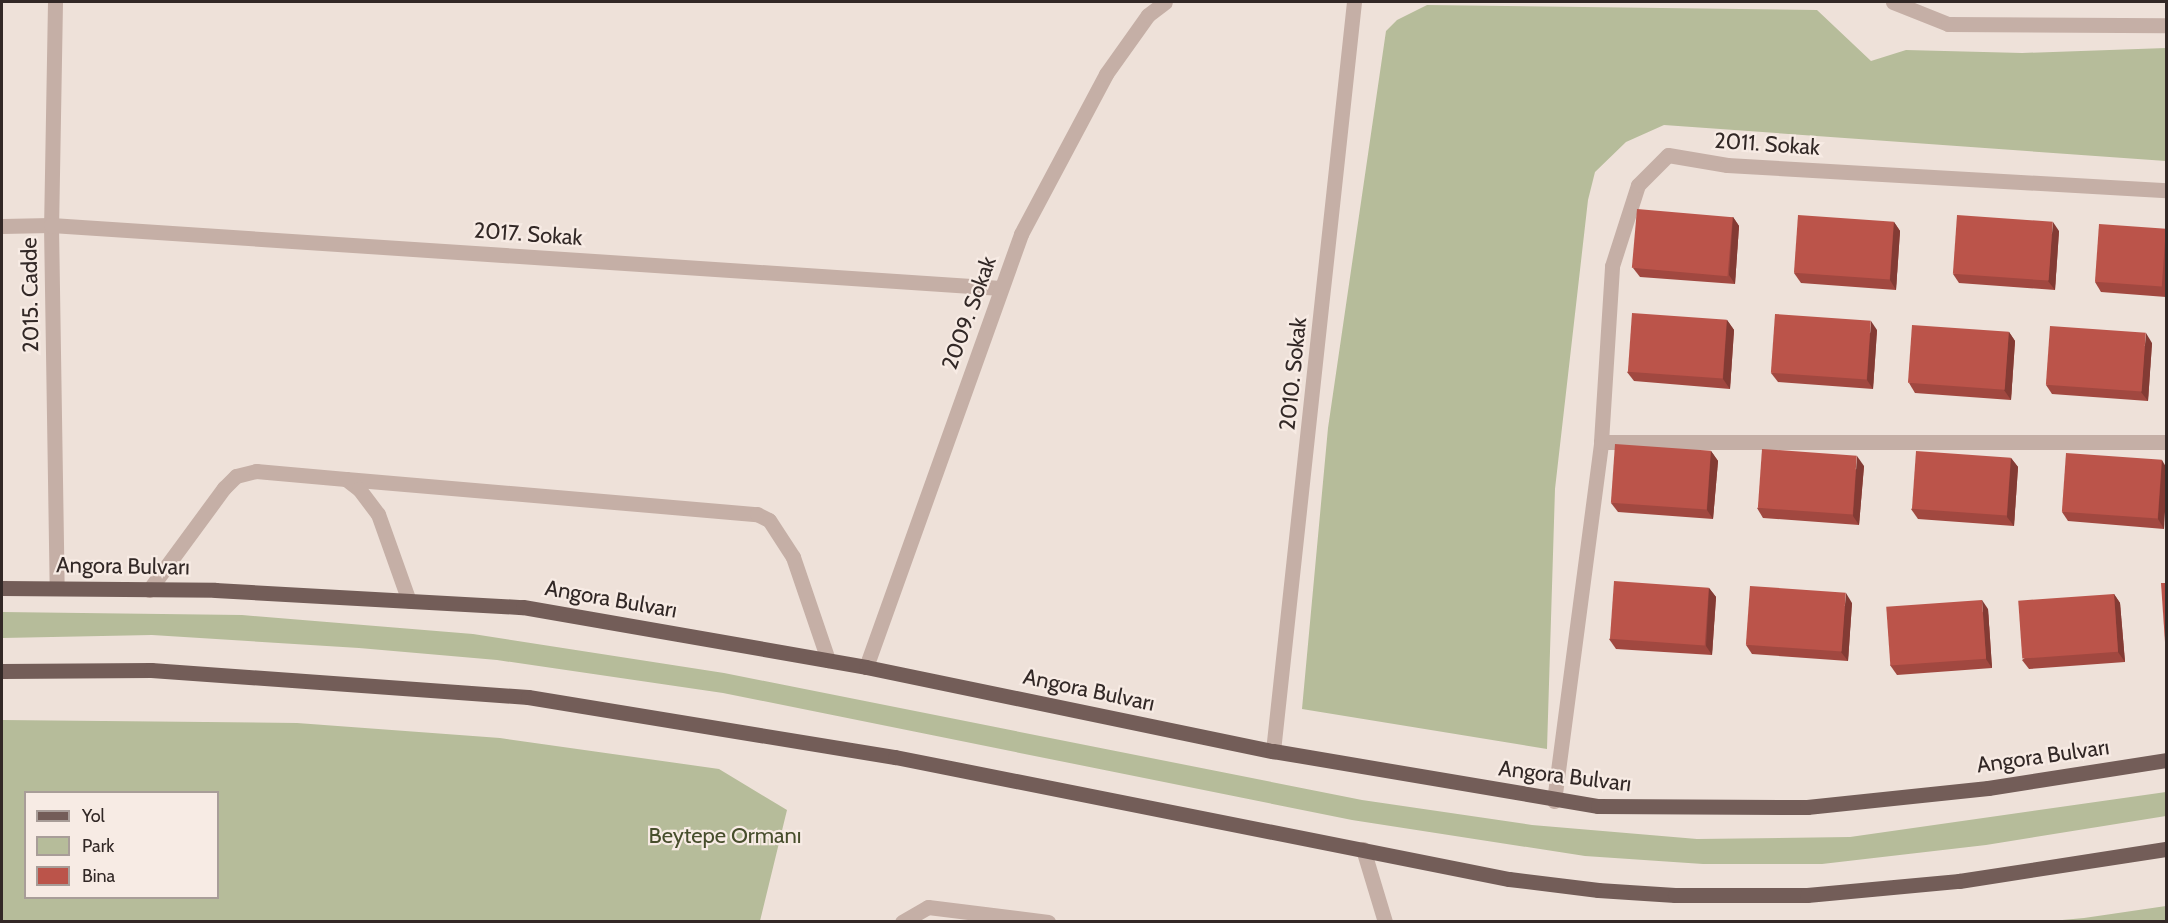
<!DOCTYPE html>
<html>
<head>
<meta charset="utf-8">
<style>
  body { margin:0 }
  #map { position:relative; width:2168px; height:923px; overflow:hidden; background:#eee1d9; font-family:Cabin,sans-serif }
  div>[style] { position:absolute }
  .green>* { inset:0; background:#b6bc9a }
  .lane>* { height:15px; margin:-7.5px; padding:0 7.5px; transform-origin:7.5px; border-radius:7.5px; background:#c5afa6 }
  .street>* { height:15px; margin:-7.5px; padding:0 7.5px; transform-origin:7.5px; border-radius:7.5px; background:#c5afa6 }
  .primary>* { height:15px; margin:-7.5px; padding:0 7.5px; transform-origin:7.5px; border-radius:7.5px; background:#735d58 }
  .wall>* { inset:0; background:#a14840 }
  .shaded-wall>* { inset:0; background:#833b34 }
  .building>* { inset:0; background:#bb544a; transform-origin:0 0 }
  span { translate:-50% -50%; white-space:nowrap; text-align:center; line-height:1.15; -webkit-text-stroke:4.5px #f7ebe4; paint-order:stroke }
  .street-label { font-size:22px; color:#322826 }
  .park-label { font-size:22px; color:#474e2c }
  .frame { position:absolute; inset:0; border:3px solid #322826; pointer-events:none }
  .legend { position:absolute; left:24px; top:791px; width:195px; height:108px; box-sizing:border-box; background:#f7ebe4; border:2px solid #a89d98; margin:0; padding:8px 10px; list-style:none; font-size:18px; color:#322826 }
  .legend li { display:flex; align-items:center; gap:12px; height:30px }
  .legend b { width:30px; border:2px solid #a89d98 }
</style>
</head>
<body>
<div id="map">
  <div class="green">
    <i style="clip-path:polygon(1427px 5px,1817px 10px,1871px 61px,1906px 50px,2022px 53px,2166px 48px,2166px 161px,1664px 125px,1626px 142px,1595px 172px,1588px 200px,1555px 489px,1547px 749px,1302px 709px,1328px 428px,1386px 31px,1397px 20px)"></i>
    <i style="clip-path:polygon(2px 612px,242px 615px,473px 634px,724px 673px,1362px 800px,1532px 825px,1697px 839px,1850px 837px,2166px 792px,2166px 816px,1986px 845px,1822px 864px,1703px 864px,1585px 856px,1352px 820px,723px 693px,497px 660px,359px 648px,152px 635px,2px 638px)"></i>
    <i style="clip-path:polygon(evenodd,2px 720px,297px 723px,500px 738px,719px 769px,787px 810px,760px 921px,2px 921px,2px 720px,26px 792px,218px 792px,218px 898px,26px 898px,26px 792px)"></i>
    <i style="clip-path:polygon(2166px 906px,2166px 921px,2051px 921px,2084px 918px)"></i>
  </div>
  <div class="lane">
    <i style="left:1601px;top:442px;width:565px"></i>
    <i style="left:346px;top:479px;width:412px;rotate:4.9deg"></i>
    <i style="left:757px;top:514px;width:13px;rotate:27deg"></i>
    <i style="left:769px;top:520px;width:44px;rotate:57deg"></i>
    <i style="left:793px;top:557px;width:109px;rotate:71.2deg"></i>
    <i style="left:149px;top:590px;width:127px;rotate:-53.7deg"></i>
    <i style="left:224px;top:488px;width:17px;rotate:-45deg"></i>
    <i style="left:236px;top:476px;width:21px;rotate:-14deg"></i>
    <i style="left:256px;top:471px;width:90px;rotate:5.1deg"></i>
    <i style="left:346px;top:479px;width:16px;rotate:38deg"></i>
    <i style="left:359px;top:489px;width:31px;rotate:53deg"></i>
    <i style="left:378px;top:514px;width:92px;rotate:70.4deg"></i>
    <i style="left:1363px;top:849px;width:76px;rotate:73.2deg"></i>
    <i style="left:902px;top:922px;width:30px;rotate:-30deg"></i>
    <i style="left:928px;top:907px;width:121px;rotate:7.1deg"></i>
  </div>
  <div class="street">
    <i style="left:55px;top:2px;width:223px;rotate:91deg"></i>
    <i style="left:51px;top:225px;width:363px;rotate:89.1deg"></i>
    <i style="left:1893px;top:2px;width:59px;rotate:21.8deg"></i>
    <i style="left:1948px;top:24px;width:218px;rotate:0.3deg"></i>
    <i style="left:2px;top:226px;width:49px;rotate:-1.2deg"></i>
    <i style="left:51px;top:225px;width:952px;rotate:3.79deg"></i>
    <i style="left:866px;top:667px;width:460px;rotate:-70.3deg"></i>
    <i style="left:1021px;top:234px;width:181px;rotate:-62deg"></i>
    <i style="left:1106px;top:74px;width:72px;rotate:-54.6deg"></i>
    <i style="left:1148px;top:15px;width:21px;rotate:-37deg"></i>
    <i style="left:1273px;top:751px;width:753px;rotate:-83.83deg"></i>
    <i style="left:1554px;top:801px;width:362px;rotate:-82.5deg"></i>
    <i style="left:1601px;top:442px;width:176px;rotate:-86.4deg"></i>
    <i style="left:1612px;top:266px;width:85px;rotate:-72.2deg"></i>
    <i style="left:1638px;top:185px;width:42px;rotate:-45deg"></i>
    <i style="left:1668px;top:155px;width:60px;rotate:9.6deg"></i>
    <i style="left:1727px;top:165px;width:440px;rotate:3.3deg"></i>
  </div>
  <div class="primary">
    <i style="left:2px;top:588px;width:213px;rotate:0.5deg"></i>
    <i style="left:215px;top:590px;width:308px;rotate:3.2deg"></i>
    <i style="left:523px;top:607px;width:348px;rotate:9.9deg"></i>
    <i style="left:866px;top:667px;width:416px;rotate:11.7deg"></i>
    <i style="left:1273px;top:751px;width:330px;rotate:9.6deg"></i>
    <i style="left:1598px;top:806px;width:209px;rotate:0.3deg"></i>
    <i style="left:1807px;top:807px;width:182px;rotate:-6deg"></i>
    <i style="left:1988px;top:788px;width:180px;rotate:-8.9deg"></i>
    <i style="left:2px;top:671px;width:149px;rotate:-0.4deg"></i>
    <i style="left:151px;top:670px;width:378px;rotate:4.1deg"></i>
    <i style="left:528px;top:697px;width:372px;rotate:9.3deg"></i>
    <i style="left:895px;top:757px;width:626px;rotate:11.24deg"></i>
    <i style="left:1509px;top:879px;width:90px;rotate:7deg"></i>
    <i style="left:1598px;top:890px;width:77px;rotate:3.7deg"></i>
    <i style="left:1675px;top:895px;width:132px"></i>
    <i style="left:1807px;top:895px;width:153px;rotate:-5.3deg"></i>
    <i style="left:1959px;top:881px;width:209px;rotate:-8.8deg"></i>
  </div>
  <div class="wall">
    <i style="clip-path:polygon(1733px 217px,1739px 226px,1735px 284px,1640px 277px,1633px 268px)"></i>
    <i style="clip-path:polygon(1894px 222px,1900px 231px,1896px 290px,1801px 283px,1794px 273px)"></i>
    <i style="clip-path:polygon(2166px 229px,2166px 297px,2101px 292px,2095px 282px)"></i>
    <i style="clip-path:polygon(2059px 231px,2055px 290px,1959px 283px,1953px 274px)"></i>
    <i style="clip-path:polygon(1727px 320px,1734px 330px,1730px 389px,1634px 381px,1627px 372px)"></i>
    <i style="clip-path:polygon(1877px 330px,1873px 389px,1778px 382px,1771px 373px)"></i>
    <i style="clip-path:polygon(2009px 332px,2015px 341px,2011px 400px,1915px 393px,1909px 383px)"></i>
    <i style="clip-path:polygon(2152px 343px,2148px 401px,2052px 394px,2046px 385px)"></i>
    <i style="clip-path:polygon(1711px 451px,1718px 461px,1713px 519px,1618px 512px,1611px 503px)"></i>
    <i style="clip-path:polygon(2011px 458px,2018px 467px,2014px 526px,1918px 519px,1911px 509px)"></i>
    <i style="clip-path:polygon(2162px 460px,2164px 529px,2068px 521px,2062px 512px)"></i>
    <i style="clip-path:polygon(1864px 466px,1859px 525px,1763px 518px,1757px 508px)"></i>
    <i style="clip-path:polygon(1709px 588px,1716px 597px,1712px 655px,1616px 649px,1609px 639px)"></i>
    <i style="clip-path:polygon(2114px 594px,2120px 603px,2125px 662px,2029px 669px,2022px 660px)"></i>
    <i style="clip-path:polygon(1852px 603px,1848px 661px,1752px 654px,1746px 645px)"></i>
    <i style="clip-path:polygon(1988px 609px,1992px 668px,1897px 675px,1890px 665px)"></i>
  </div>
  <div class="shaded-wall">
    <i style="clip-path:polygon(1733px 217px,1739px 226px,1735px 284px,1729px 275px)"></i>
    <i style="clip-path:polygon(1894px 222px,1900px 231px,1896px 290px,1890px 280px)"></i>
    <i style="clip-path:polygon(2053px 222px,2059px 231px,2055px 290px,2048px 281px)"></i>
    <i style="clip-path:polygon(1727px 320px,1734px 330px,1730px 389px,1723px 379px)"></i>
    <i style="clip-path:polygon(1871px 321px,1877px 330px,1873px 389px,1867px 380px)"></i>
    <i style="clip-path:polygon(2009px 332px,2015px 341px,2011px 400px,2004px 390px)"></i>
    <i style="clip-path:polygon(2146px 333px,2152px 343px,2148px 401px,2141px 392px)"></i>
    <i style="clip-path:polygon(1711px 451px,1718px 461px,1713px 519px,1707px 510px)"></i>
    <i style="clip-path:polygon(1857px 456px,1864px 466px,1859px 525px,1853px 516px)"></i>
    <i style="clip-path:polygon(2011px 458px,2018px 467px,2014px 526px,2007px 517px)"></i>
    <i style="clip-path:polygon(2162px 460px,2166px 467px,2166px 494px,2164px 529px,2158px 519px)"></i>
    <i style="clip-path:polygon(1709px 588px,1716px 597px,1712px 655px,1706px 646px)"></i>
    <i style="clip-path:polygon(1846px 593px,1852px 603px,1848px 661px,1841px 652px)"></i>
    <i style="clip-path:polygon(2114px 594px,2120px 603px,2125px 662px,2118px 652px)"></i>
    <i style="clip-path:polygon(1982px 600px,1988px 609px,1992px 668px,1986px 659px)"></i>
  </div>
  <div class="building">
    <i style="left:1637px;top:209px;width:96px;height:59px;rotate:5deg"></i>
    <i style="left:1798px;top:215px;width:96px;height:58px;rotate:4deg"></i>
    <i style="left:1957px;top:215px;width:96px;height:59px;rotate:4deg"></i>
    <i style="left:2099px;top:224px;width:67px;height:58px;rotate:4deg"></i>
    <i style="left:1632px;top:313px;width:95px;height:59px;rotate:4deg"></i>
    <i style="left:1775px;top:314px;width:96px;height:59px;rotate:4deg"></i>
    <i style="left:1912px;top:325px;width:97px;height:58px;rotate:4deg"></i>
    <i style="left:2050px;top:326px;width:96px;height:59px;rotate:4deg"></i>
    <i style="left:1615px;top:444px;width:96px;height:59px;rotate:4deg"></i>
    <i style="left:1762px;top:449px;width:95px;height:59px;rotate:4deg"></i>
    <i style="left:1916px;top:451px;width:95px;height:58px;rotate:4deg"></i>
    <i style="left:2066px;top:453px;width:96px;height:59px;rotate:4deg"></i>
    <i style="left:1614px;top:581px;width:95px;height:58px;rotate:4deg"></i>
    <i style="clip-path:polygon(2161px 583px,2166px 583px,2166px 642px,2165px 642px)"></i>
    <i style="left:1750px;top:586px;width:96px;height:59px;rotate:4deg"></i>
    <i style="left:2114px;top:594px;width:58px;height:96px;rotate:86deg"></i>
    <i style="left:1982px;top:600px;width:59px;height:96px;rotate:86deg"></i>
  </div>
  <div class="street-label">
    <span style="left:1767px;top:144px;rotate:4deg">2011. Sokak</span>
    <span style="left:528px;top:234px;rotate:4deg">2017. Sokak</span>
    <span style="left:30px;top:295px;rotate:-91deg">2015. Cadde</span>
    <span style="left:969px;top:313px;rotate:-70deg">2009. Sokak</span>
    <span style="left:1293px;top:374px;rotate:-84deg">2010. Sokak</span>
    <span style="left:123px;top:566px;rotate:1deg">Angora Bulvarı</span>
    <span style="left:611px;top:599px;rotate:10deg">Angora Bulvarı</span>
    <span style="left:1089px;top:690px;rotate:12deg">Angora Bulvarı</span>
    <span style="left:2043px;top:756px;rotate:-8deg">Angora Bulvarı</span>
    <span style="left:1565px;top:776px;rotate:7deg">Angora Bulvarı</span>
  </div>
  <div class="park-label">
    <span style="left:725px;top:836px">Beytepe Ormanı</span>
  </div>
  <div class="frame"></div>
  <ul class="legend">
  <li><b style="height:8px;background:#735d58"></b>Yol</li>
  <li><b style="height:16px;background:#b6bc9a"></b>Park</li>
  <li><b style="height:16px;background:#bb544a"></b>Bina</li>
  </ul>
</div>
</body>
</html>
